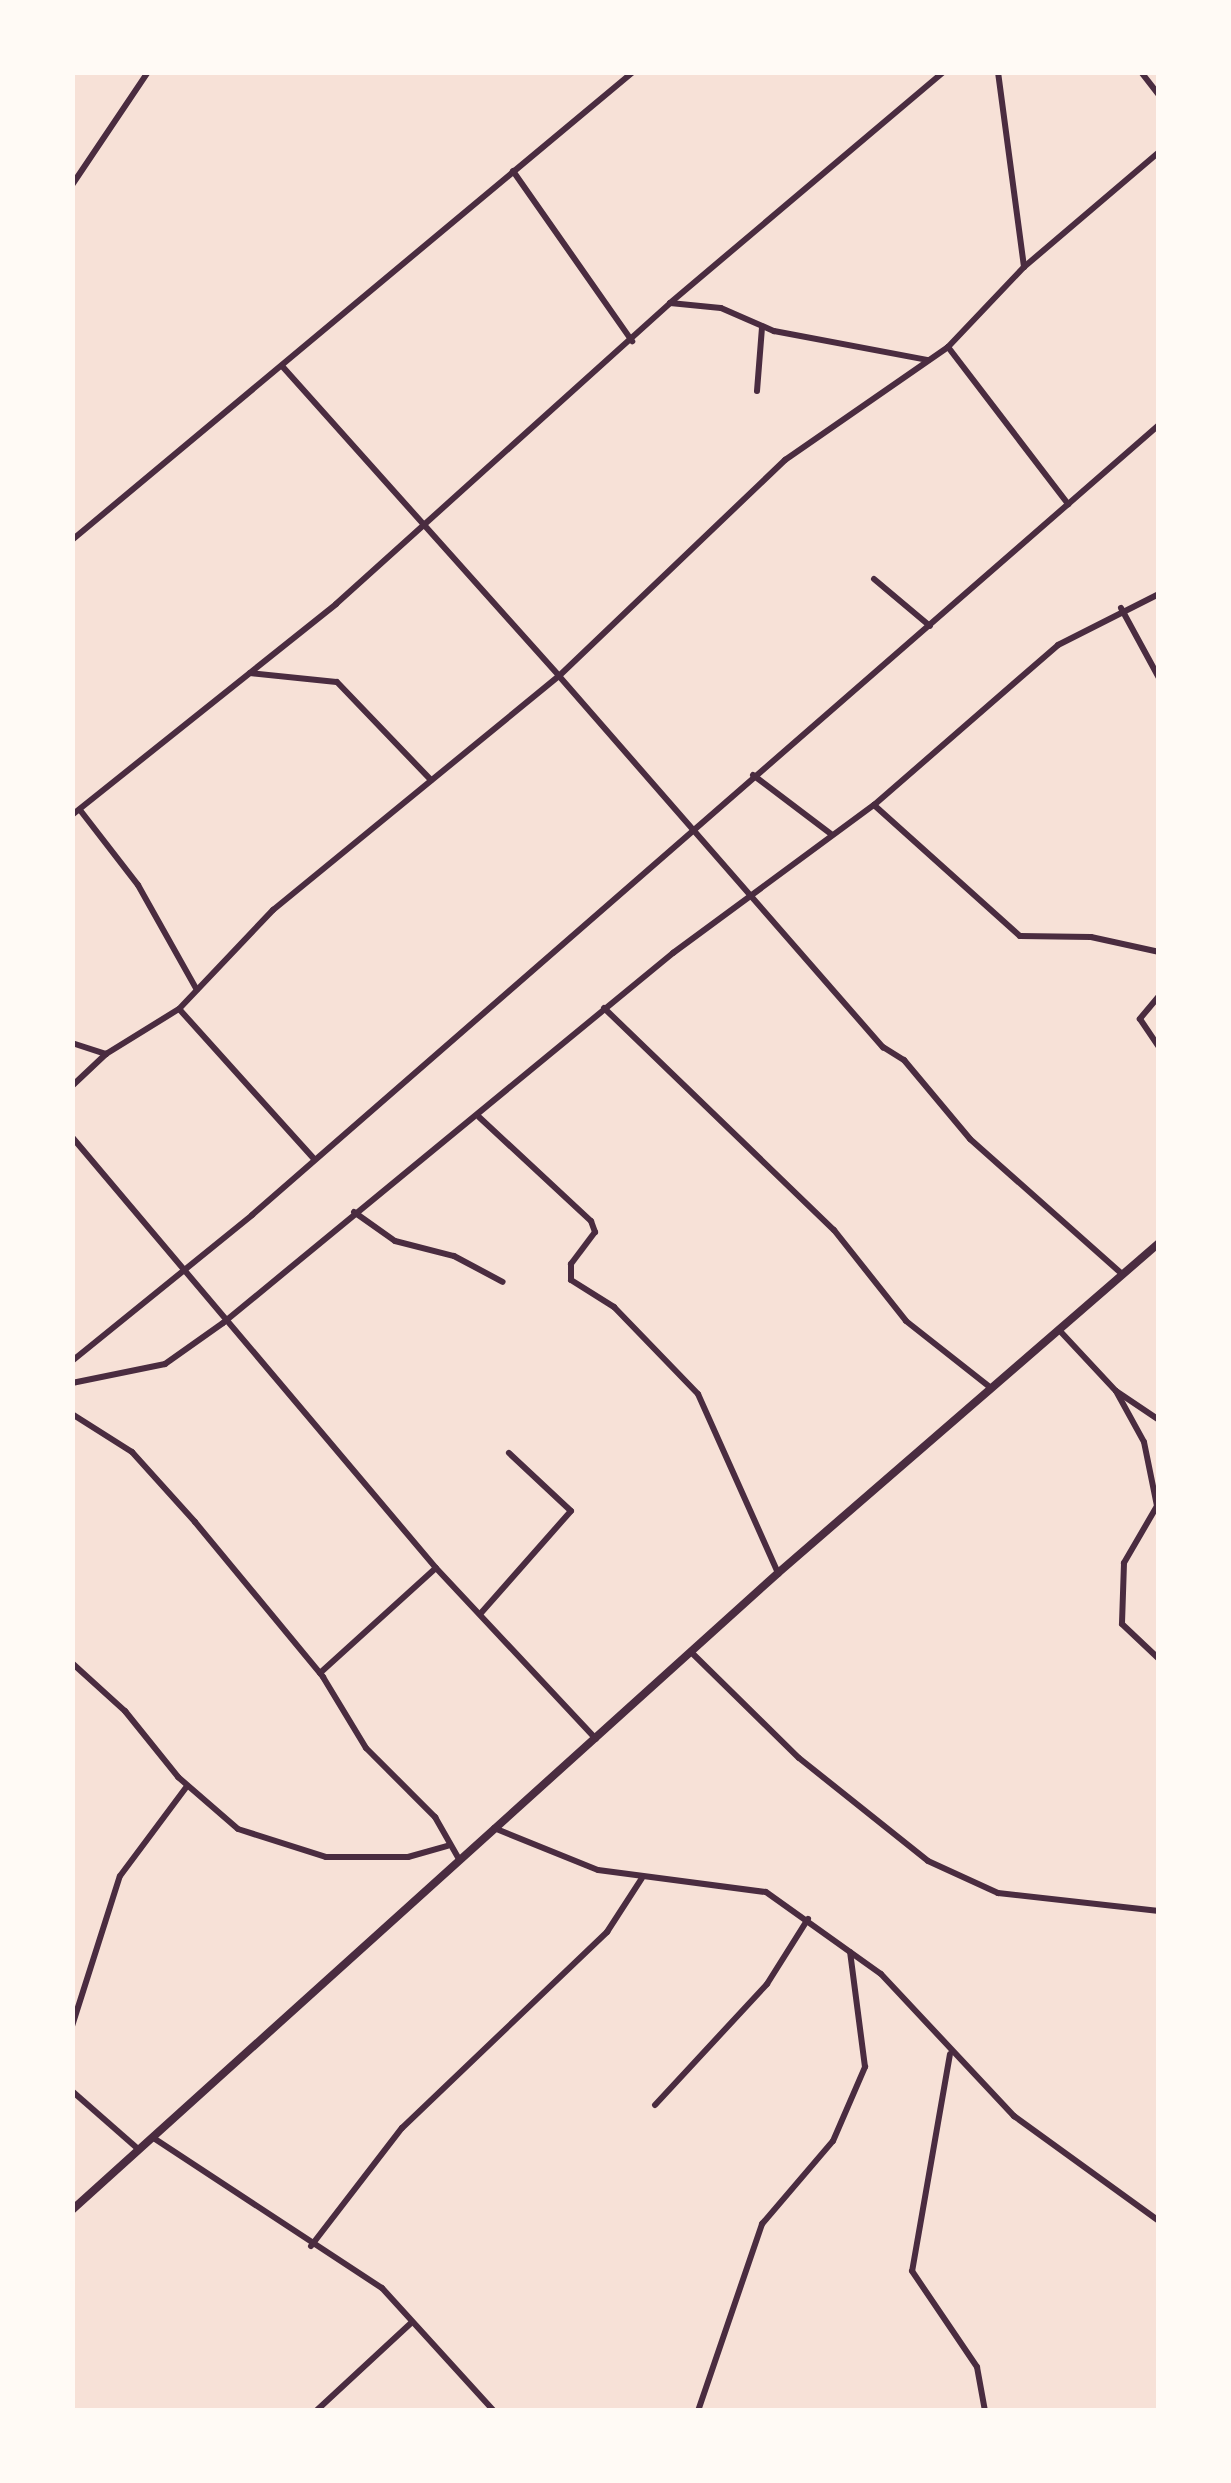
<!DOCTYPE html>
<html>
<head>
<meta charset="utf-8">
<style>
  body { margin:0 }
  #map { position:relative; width:1231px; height:2483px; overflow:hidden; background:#f7e1d7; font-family:Poppins,sans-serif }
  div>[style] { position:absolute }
  .minor>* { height:6px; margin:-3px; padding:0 3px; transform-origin:3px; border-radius:3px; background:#4a2c40 }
  .tertiary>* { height:8px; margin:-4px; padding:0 4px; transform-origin:4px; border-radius:4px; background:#4a2c40 }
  span { translate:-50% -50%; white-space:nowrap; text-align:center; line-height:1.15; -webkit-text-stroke:10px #fffaf5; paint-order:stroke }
  .frame { position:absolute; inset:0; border:75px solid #fffaf5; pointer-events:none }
</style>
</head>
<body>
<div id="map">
  <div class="minor">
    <i style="left:998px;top:72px;width:197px;rotate:82.4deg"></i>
    <i style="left:1141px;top:72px;width:29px;rotate:52deg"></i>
    <i style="left:513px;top:171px;width:208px;rotate:55deg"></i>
    <i style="left:72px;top:185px;width:136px;rotate:-56.1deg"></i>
    <i style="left:670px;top:303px;width:51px;rotate:5.6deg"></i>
    <i style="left:721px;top:308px;width:58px;rotate:23.5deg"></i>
    <i style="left:774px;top:331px;width:157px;rotate:10.7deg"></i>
    <i style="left:948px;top:347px;width:198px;rotate:52.6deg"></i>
    <i style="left:282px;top:366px;width:416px;rotate:48.2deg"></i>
    <i style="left:559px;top:676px;width:313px;rotate:-43.7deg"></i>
    <i style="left:785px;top:460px;width:198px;rotate:-34.7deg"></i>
    <i style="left:948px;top:347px;width:110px;rotate:-46.5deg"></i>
    <i style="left:1024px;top:267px;width:177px;rotate:-40.4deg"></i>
    <i style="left:757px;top:391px;width:64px;rotate:-85.5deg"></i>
    <i style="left:72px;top:540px;width:731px;rotate:-39.84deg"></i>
    <i style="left:874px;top:579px;width:73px;rotate:40deg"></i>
    <i style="left:1121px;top:608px;width:80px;rotate:61.5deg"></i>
    <i style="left:250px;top:673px;width:87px;rotate:5.9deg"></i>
    <i style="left:337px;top:682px;width:136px;rotate:46.2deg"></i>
    <i style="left:753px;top:775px;width:98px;rotate:37.1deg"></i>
    <i style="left:874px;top:805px;width:196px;rotate:41.9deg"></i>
    <i style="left:1020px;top:936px;width:71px;rotate:0.8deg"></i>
    <i style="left:1091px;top:937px;width:70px;rotate:12.4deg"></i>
    <i style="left:80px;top:810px;width:95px;rotate:52.3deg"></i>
    <i style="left:138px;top:885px;width:120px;rotate:60.7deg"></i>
    <i style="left:72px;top:815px;width:338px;rotate:-38.6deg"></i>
    <i style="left:336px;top:604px;width:450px;rotate:-42deg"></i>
    <i style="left:670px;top:303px;width:358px;rotate:-40.2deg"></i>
    <i style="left:1159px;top:996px;width:30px;rotate:130deg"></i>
    <i style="left:1140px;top:1019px;width:34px;rotate:56deg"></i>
    <i style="left:604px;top:1008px;width:320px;rotate:44deg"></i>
    <i style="left:834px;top:1230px;width:116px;rotate:51.6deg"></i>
    <i style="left:906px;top:1321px;width:108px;rotate:38.2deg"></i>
    <i style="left:180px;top:1010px;width:200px;rotate:48deg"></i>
    <i style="left:72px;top:1043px;width:36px;rotate:18deg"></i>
    <i style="left:106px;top:1054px;width:86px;rotate:-31.7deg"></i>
    <i style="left:179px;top:1009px;width:137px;rotate:-46.5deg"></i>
    <i style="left:273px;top:910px;width:370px;rotate:-39.3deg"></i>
    <i style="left:559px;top:676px;width:493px;rotate:48.9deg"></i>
    <i style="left:883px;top:1047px;width:25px;rotate:32deg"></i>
    <i style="left:904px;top:1060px;width:103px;rotate:50.1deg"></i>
    <i style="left:970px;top:1139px;width:203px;rotate:41.6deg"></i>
    <i style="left:72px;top:1086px;width:47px;rotate:-43.3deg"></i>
    <i style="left:479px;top:1117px;width:153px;rotate:42.9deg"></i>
    <i style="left:591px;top:1221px;width:12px;rotate:70deg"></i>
    <i style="left:595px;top:1232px;width:40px;rotate:127deg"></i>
    <i style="left:571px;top:1264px;width:16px;rotate:90deg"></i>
    <i style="left:571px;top:1280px;width:51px;rotate:32.1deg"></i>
    <i style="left:614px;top:1307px;width:121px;rotate:46deg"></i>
    <i style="left:698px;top:1394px;width:196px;rotate:65.9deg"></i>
    <i style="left:72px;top:1137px;width:564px;rotate:49.82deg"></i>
    <i style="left:436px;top:1568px;width:234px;rotate:46.9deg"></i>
    <i style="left:354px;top:1212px;width:50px;rotate:35.3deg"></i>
    <i style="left:395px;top:1241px;width:61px;rotate:14.3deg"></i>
    <i style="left:454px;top:1256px;width:55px;rotate:28deg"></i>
    <i style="left:1060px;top:1331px;width:82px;rotate:47deg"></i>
    <i style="left:1116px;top:1391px;width:52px;rotate:34deg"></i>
    <i style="left:72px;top:1361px;width:232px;rotate:-39deg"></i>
    <i style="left:252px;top:1215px;width:1203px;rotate:-41.06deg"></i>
    <i style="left:72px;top:1383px;width:95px;rotate:-11.5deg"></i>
    <i style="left:165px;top:1364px;width:71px;rotate:-35.3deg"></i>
    <i style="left:223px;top:1323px;width:583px;rotate:-39.43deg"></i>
    <i style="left:673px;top:953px;width:250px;rotate:-36.4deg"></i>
    <i style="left:874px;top:805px;width:244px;rotate:-41deg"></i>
    <i style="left:1058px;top:645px;width:113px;rotate:-26.8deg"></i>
    <i style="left:1116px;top:1391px;width:58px;rotate:61.2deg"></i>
    <i style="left:1144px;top:1442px;width:65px;rotate:78.5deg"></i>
    <i style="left:1157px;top:1506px;width:66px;rotate:120.1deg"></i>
    <i style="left:1124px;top:1563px;width:61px;rotate:91.9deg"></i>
    <i style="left:1122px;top:1624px;width:51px;rotate:43.4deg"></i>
    <i style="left:72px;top:1414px;width:71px;rotate:32.3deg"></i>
    <i style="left:132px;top:1452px;width:94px;rotate:48deg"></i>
    <i style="left:195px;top:1522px;width:201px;rotate:50.4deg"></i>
    <i style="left:323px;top:1677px;width:83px;rotate:58.8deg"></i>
    <i style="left:366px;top:1748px;width:98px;rotate:45deg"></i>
    <i style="left:435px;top:1817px;width:48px;rotate:60.3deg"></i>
    <i style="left:481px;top:1613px;width:136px;rotate:-48.6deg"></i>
    <i style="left:571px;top:1511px;width:85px;rotate:-136.9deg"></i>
    <i style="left:691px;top:1652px;width:151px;rotate:44.5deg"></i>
    <i style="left:799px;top:1758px;width:165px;rotate:38.6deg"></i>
    <i style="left:928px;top:1861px;width:77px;rotate:24.6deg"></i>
    <i style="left:998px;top:1893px;width:162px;rotate:6.4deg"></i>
    <i style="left:72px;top:1663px;width:72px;rotate:42.2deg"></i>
    <i style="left:125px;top:1711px;width:85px;rotate:51.2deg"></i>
    <i style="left:178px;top:1777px;width:79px;rotate:40.9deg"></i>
    <i style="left:238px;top:1829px;width:92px;rotate:17.7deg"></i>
    <i style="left:326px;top:1857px;width:82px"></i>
    <i style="left:408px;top:1857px;width:41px;rotate:-15.8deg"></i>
    <i style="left:320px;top:1673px;width:156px;rotate:-42.2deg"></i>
    <i style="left:494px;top:1828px;width:112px;rotate:22deg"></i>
    <i style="left:598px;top:1870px;width:169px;rotate:7.5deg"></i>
    <i style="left:766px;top:1892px;width:141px;rotate:35.5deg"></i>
    <i style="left:881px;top:1974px;width:195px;rotate:46.9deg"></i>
    <i style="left:1014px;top:2116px;width:179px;rotate:35.9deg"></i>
    <i style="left:72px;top:2026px;width:157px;rotate:-72.3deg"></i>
    <i style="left:120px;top:1876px;width:112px;rotate:-53.3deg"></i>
    <i style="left:950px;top:2054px;width:220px;rotate:99.9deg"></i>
    <i style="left:912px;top:2271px;width:116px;rotate:55.9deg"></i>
    <i style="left:977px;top:2367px;width:45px;rotate:79.7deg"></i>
    <i style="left:72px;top:2091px;width:88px;rotate:41.3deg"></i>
    <i style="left:655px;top:2105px;width:165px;rotate:-47.2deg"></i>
    <i style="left:767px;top:1984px;width:77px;rotate:-57.8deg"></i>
    <i style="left:152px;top:2137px;width:275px;rotate:33.3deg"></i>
    <i style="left:382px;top:2288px;width:166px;rotate:47.7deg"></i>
    <i style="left:311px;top:2246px;width:149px;rotate:-52.4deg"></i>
    <i style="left:402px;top:2128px;width:284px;rotate:-43.7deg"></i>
    <i style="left:607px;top:1932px;width:64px;rotate:-57.1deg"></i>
    <i style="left:316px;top:2411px;width:131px;rotate:-42.8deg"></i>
    <i style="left:698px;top:2411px;width:198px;rotate:-71.1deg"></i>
    <i style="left:762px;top:2224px;width:109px;rotate:-49.5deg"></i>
    <i style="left:833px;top:2141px;width:81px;rotate:-66.6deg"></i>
    <i style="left:865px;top:2067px;width:116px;rotate:-97.4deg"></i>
  </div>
  <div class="tertiary">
    <i style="left:72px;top:2210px;width:951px;rotate:-42.06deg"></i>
    <i style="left:778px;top:1573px;width:504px;rotate:-40.9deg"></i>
  </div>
  <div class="frame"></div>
</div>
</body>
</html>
